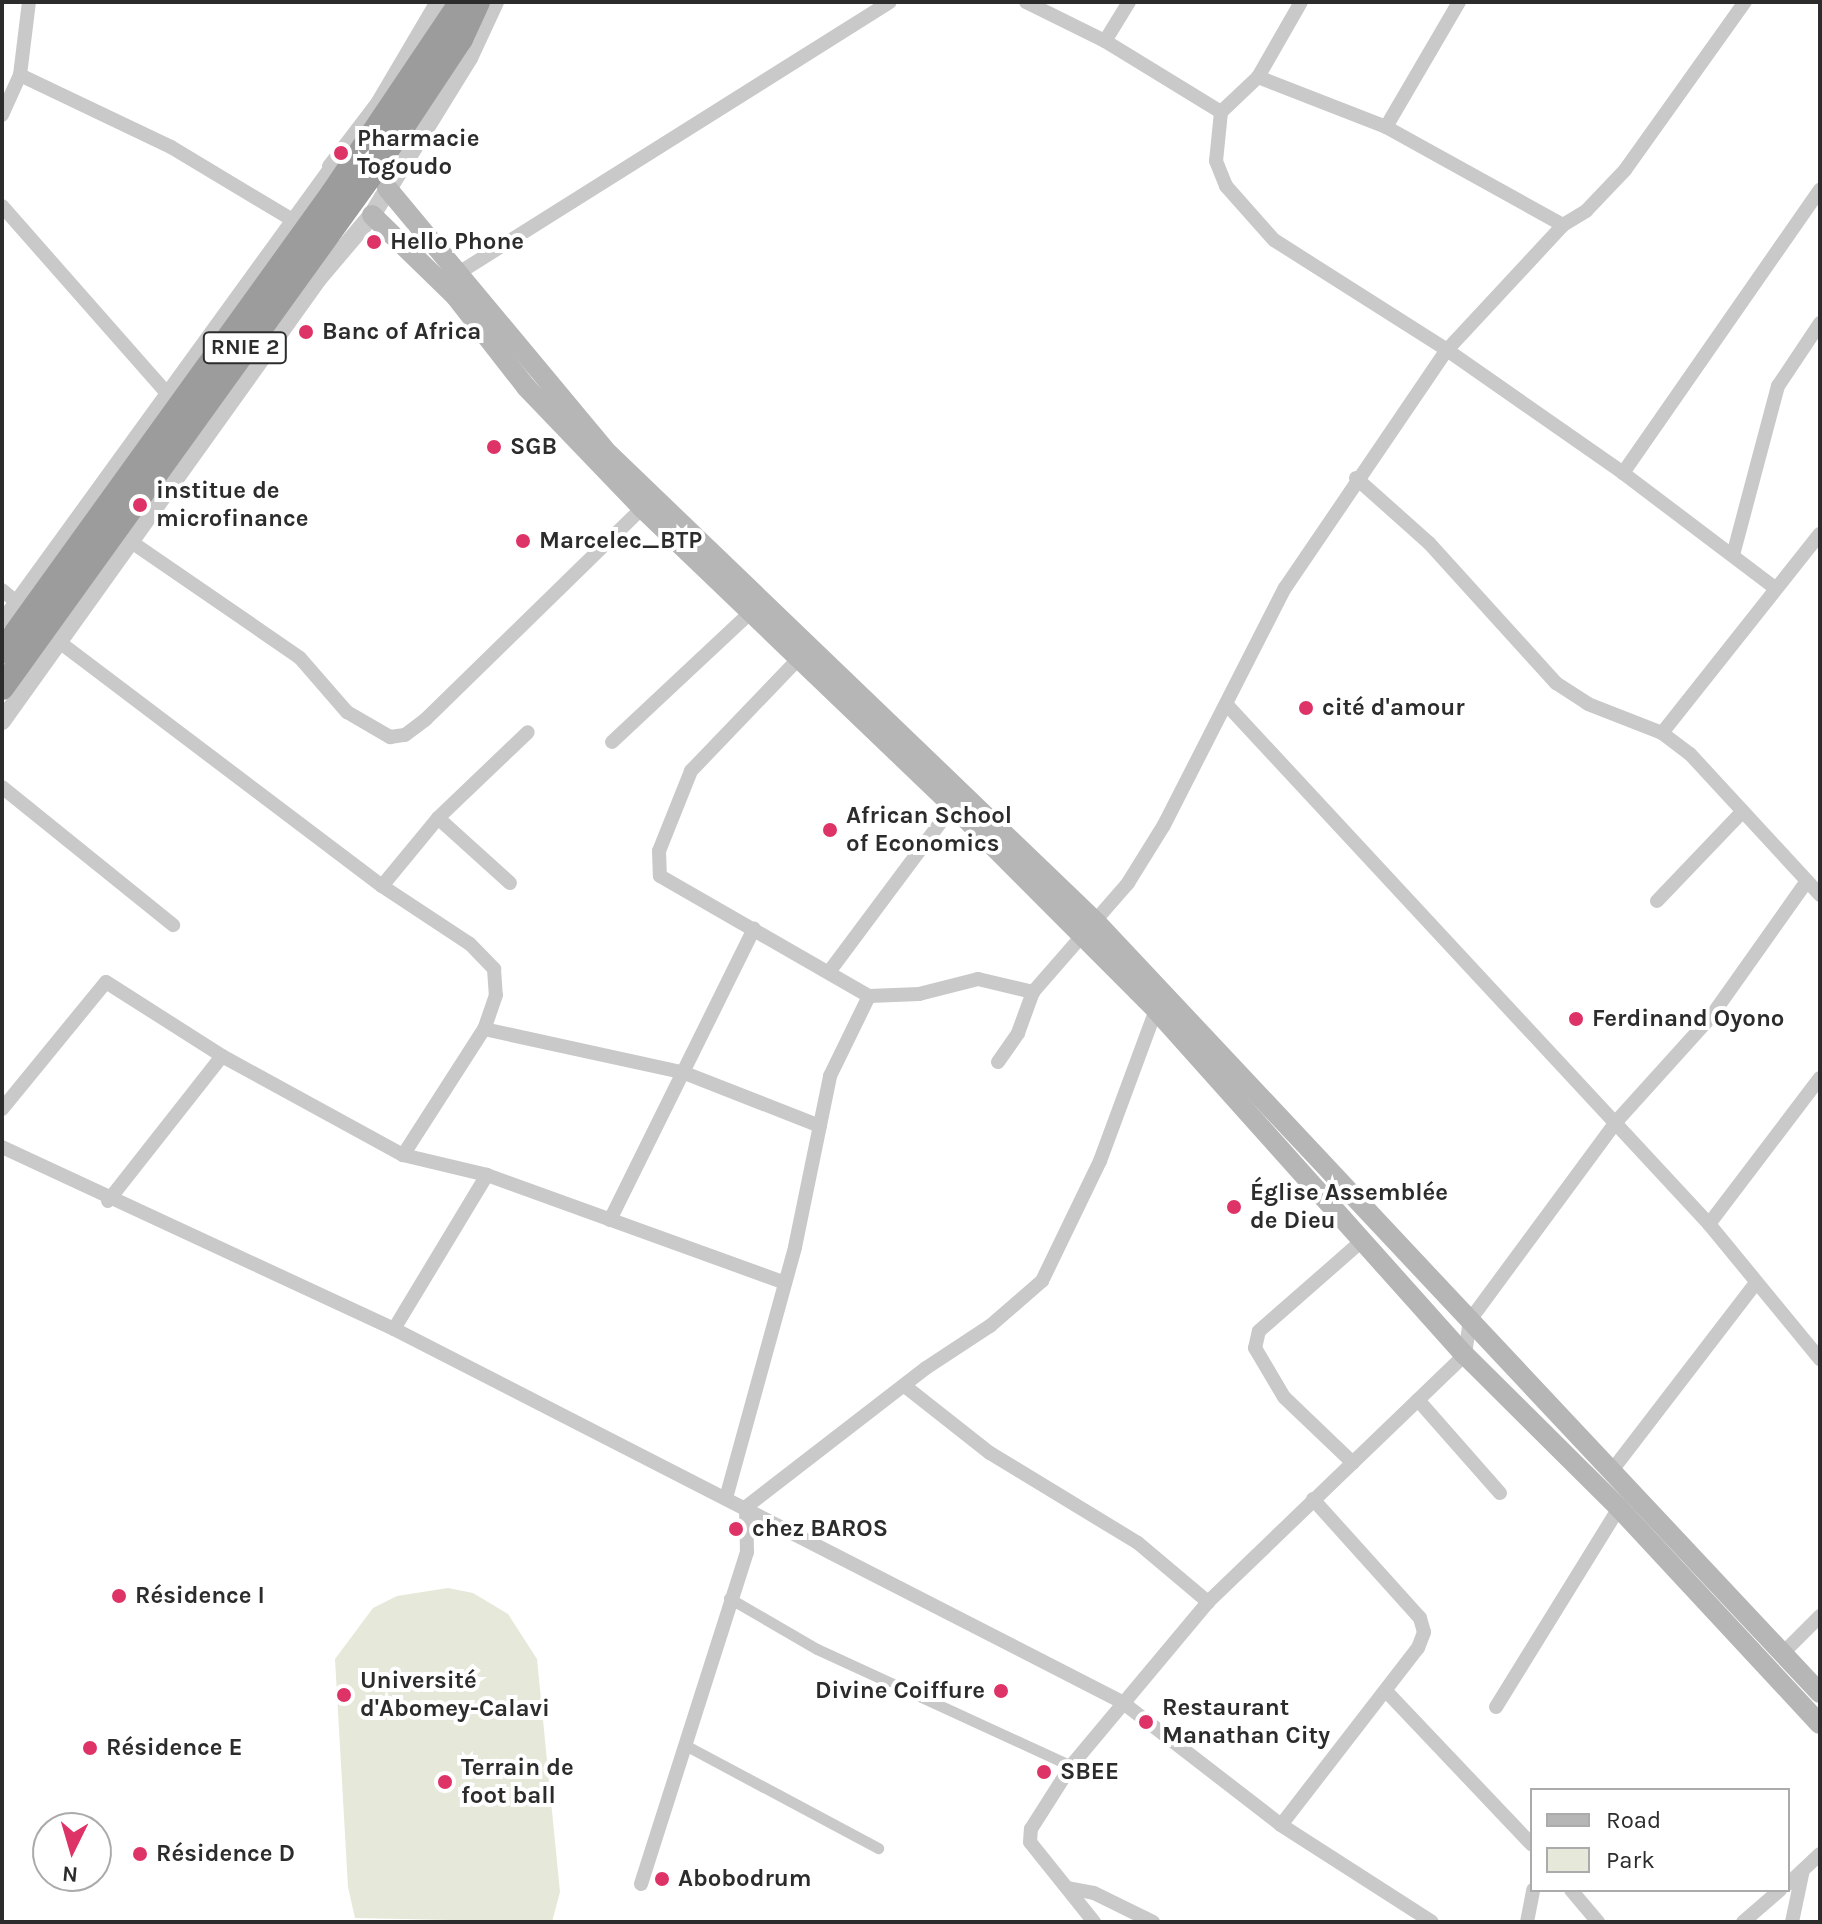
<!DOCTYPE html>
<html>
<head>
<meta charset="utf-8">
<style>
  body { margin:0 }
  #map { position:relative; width:1822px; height:1924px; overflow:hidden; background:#fff; font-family:Karla,sans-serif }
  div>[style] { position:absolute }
  .green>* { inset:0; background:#e6e9d9 }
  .pedestrian>* { height:11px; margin:-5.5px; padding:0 5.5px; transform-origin:5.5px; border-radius:5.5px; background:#c9c9c9 }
  .minor>* { height:14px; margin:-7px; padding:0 7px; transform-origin:7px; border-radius:7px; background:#c9c9c9 }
  .tertiary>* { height:18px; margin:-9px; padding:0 9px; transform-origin:9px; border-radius:9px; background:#c9c9c9 }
  .secondary>* { height:20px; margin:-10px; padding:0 10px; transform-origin:10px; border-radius:10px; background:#b6b6b6 }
  .trunk>* { height:24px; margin:-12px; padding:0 12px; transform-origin:12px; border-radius:12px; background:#9c9c9c }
  .dots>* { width:22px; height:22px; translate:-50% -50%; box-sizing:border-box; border:4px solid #fff; border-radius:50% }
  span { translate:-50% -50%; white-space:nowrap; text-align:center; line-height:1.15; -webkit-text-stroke:8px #fff; paint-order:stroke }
  .shield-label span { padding:2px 6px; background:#fff; border:2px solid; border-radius:6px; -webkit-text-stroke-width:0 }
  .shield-label { font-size:22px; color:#2c2c2c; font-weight:700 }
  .poi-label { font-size:24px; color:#2c2c2c; font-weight:700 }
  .left { translate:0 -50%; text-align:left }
  .right { translate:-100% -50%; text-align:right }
  .frame { position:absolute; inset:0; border:4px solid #2c2c2c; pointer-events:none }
  .legend { position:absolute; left:1530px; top:1788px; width:260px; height:104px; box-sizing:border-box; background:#fff; border:2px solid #ababab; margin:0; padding:10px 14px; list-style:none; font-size:24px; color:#2c2c2c }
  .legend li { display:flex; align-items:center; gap:16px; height:40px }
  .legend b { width:40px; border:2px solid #ababab }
  .north { position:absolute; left:32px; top:1812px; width:80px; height:80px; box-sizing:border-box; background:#fff; border:2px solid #ababab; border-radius:50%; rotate:185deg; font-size:22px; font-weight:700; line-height:32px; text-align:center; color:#2c2c2c }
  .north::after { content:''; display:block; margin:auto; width:28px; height:36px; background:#de3367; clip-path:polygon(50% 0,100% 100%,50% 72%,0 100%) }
</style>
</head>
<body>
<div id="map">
  <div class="green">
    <i style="clip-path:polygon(448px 1588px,473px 1593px,508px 1614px,537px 1659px,560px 1892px,552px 1922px,355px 1918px,348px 1887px,335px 1659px,373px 1608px,397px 1596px)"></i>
  </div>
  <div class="pedestrian">
    <i style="left:729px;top:1598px;width:102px;rotate:30.1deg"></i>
    <i style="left:817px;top:1649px;width:280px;rotate:24.7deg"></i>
    <i style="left:685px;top:1745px;width:219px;rotate:28.1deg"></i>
  </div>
  <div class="minor">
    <i style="left:1026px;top:2px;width:88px;rotate:26.3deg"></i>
    <i style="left:1105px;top:41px;width:136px;rotate:31.5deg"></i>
    <i style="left:1301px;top:2px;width:86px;rotate:119.8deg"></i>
    <i style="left:1258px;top:77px;width:51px;rotate:136.6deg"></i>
    <i style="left:1221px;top:112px;width:49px;rotate:95.8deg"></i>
    <i style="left:1216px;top:161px;width:27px;rotate:68deg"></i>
    <i style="left:1226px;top:186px;width:72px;rotate:48.4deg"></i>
    <i style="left:1274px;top:240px;width:205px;rotate:32.4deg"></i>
    <i style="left:1447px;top:350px;width:215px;rotate:34.9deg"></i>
    <i style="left:1623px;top:473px;width:189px;rotate:37.1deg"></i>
    <i style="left:1105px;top:41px;width:46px;rotate:-58.4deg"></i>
    <i style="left:20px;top:75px;width:167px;rotate:25.5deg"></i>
    <i style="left:171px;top:147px;width:140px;rotate:31deg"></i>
    <i style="left:1258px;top:77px;width:137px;rotate:21.3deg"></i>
    <i style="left:1386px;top:127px;width:202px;rotate:29deg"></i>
    <i style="left:2px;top:115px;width:44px;rotate:-65.8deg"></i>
    <i style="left:20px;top:75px;width:74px;rotate:-83deg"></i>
    <i style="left:1386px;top:127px;width:145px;rotate:-59.7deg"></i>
    <i style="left:2px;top:206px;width:251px;rotate:48.6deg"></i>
    <i style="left:457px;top:274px;width:511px;rotate:-32.14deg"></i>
    <i style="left:1623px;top:473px;width:345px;rotate:-55.2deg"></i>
    <i style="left:1356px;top:478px;width:98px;rotate:41.7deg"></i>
    <i style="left:1429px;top:543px;width:189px;rotate:47.8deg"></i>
    <i style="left:1556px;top:683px;width:38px;rotate:33deg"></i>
    <i style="left:1588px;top:704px;width:79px;rotate:21.4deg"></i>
    <i style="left:1662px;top:733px;width:35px;rotate:37deg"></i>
    <i style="left:1690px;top:754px;width:192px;rotate:47.3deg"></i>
    <i style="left:130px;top:541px;width:206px;rotate:34.5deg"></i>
    <i style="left:300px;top:658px;width:72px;rotate:49deg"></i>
    <i style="left:347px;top:712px;width:50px;rotate:30.2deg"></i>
    <i style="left:390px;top:737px;width:15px;rotate:-8deg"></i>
    <i style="left:405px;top:735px;width:26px;rotate:-37deg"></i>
    <i style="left:426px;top:719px;width:302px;rotate:-44.3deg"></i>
    <i style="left:1733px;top:555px;width:175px;rotate:-75.1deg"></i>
    <i style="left:1778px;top:386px;width:76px;rotate:-56.3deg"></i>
    <i style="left:2px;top:590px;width:17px;rotate:40deg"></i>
    <i style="left:2px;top:621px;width:561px;rotate:-54.07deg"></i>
    <i style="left:58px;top:641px;width:406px;rotate:37.1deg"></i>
    <i style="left:382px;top:886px;width:105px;rotate:33.4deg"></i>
    <i style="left:470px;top:944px;width:35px;rotate:46deg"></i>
    <i style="left:494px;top:969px;width:26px;rotate:86deg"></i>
    <i style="left:496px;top:995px;width:36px;rotate:109deg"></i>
    <i style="left:484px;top:1029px;width:150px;rotate:122.7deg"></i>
    <i style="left:805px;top:652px;width:165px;rotate:133.8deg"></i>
    <i style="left:691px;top:771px;width:86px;rotate:111.8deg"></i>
    <i style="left:659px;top:851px;width:25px;rotate:88deg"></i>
    <i style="left:660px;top:876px;width:241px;rotate:29.9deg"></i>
    <i style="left:869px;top:996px;width:50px;rotate:-2.3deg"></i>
    <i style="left:919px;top:994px;width:61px;rotate:-14.3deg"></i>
    <i style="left:978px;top:979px;width:57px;rotate:13.3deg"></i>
    <i style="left:1033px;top:992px;width:145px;rotate:-48.9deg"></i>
    <i style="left:1128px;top:883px;width:68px;rotate:-58.2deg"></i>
    <i style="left:1164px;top:825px;width:266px;rotate:-63deg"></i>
    <i style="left:1285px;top:588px;width:288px;rotate:-55.8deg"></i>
    <i style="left:1447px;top:350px;width:171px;rotate:-47.1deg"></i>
    <i style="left:1563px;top:225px;width:27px;rotate:-31deg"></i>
    <i style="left:1586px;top:211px;width:57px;rotate:-46.4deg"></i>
    <i style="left:1625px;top:170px;width:206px;rotate:-54.5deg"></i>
    <i style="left:1227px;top:705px;width:708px;rotate:47.12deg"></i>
    <i style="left:1709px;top:1224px;width:175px;rotate:50.6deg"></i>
    <i style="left:1662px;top:733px;width:254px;rotate:-51.6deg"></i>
    <i style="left:612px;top:742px;width:189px;rotate:-43.1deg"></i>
    <i style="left:2px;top:787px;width:220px;rotate:38.9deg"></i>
    <i style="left:438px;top:818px;width:124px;rotate:-43.7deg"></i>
    <i style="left:382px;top:886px;width:88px;rotate:-50.5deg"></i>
    <i style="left:438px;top:818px;width:97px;rotate:42.1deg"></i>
    <i style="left:1657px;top:901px;width:124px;rotate:-46.3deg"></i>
    <i style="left:829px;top:972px;width:216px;rotate:-53.3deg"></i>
    <i style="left:484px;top:1029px;width:203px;rotate:12.3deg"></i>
    <i style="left:682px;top:1072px;width:148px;rotate:21.4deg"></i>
    <i style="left:998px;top:1062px;width:35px;rotate:-55deg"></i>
    <i style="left:1018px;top:1033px;width:44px;rotate:-69.9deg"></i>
    <i style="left:2px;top:1109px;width:164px;rotate:-50.7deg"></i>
    <i style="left:106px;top:982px;width:138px;rotate:32.5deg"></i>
    <i style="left:222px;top:1056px;width:206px;rotate:28.7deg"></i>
    <i style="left:403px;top:1155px;width:86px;rotate:13.4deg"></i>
    <i style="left:487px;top:1175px;width:317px;rotate:19.9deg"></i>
    <i style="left:2px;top:1147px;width:432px;rotate:24.9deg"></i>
    <i style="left:394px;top:1329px;width:818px;rotate:27.13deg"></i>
    <i style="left:1122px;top:1702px;width:201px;rotate:37.7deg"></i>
    <i style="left:1281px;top:1825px;width:179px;rotate:32.7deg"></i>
    <i style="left:108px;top:1201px;width:184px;rotate:-51.8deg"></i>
    <i style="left:610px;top:1220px;width:325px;rotate:-63.7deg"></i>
    <i style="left:1709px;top:1224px;width:183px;rotate:-52.8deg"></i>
    <i style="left:394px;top:1329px;width:180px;rotate:-58.9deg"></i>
    <i style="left:906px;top:1387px;width:107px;rotate:38.2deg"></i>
    <i style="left:990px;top:1453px;width:173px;rotate:31.3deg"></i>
    <i style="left:1138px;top:1543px;width:92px;rotate:40.1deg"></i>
    <i style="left:1418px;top:1400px;width:124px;rotate:48.6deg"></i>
    <i style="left:1353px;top:1463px;width:95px;rotate:-136.3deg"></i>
    <i style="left:1284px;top:1397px;width:57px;rotate:-120.6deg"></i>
    <i style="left:1255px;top:1348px;width:17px;rotate:-77deg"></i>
    <i style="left:1259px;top:1331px;width:138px;rotate:-41.2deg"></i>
    <i style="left:1610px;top:1473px;width:238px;rotate:-52.5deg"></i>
    <i style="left:726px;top:1498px;width:260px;rotate:-74.6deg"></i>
    <i style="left:795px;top:1247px;width:175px;rotate:-78.4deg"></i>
    <i style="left:830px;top:1076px;width:89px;rotate:-64deg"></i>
    <i style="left:1784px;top:1652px;width:51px;rotate:-45deg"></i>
    <i style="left:1386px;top:1691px;width:212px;rotate:46.5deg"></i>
    <i style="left:1496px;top:1707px;width:234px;rotate:-58.3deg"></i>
    <i style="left:1281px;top:1825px;width:224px;rotate:-52.3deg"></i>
    <i style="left:1418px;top:1648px;width:17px;rotate:-69deg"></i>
    <i style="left:1424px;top:1632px;width:15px;rotate:-106deg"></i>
    <i style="left:1420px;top:1618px;width:160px;rotate:-132deg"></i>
    <i style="left:641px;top:1884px;width:349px;rotate:-72.3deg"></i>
    <i style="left:747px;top:1552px;width:45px;rotate:-91.3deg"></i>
    <i style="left:746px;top:1507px;width:227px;rotate:-37.7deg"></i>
    <i style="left:926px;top:1368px;width:77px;rotate:-33.3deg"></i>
    <i style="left:990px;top:1326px;width:69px;rotate:-40.9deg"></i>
    <i style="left:1042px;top:1281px;width:133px;rotate:-64.2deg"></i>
    <i style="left:1100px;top:1161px;width:161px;rotate:-69.7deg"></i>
    <i style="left:1788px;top:1884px;width:44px;rotate:-43.2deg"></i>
    <i style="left:1068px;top:1888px;width:26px;rotate:11deg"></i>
    <i style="left:1094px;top:1893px;width:66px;rotate:26.2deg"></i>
    <i style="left:1571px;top:1890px;width:42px;rotate:49.8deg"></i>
    <i style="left:1094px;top:1922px;width:102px;rotate:-128.7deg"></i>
    <i style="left:1030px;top:1842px;width:13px;rotate:-86deg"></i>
    <i style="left:1031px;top:1829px;width:75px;rotate:-57.6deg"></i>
    <i style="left:1071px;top:1766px;width:214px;rotate:-50.1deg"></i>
    <i style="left:1208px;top:1602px;width:356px;rotate:-43.9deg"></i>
    <i style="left:1465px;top:1355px;width:35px;rotate:-82deg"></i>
    <i style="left:1470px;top:1320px;width:245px;rotate:-53.6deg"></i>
    <i style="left:1615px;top:1123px;width:142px;rotate:-47.9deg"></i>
    <i style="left:1710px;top:1018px;width:168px;rotate:-54.7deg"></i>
    <i style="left:1527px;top:1922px;width:33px;rotate:-79deg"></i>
    <i style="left:1743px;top:1922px;width:49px;rotate:-40.9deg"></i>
    <i style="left:1792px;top:1922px;width:53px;rotate:-78.1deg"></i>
  </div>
  <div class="tertiary">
    <i style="left:359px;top:175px;width:29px;rotate:-164deg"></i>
    <i style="left:331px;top:167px;width:79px;rotate:-52.7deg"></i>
    <i style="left:379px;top:104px;width:118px;rotate:-59.5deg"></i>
    <i style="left:2px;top:721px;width:543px;rotate:-54.44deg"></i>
    <i style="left:318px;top:279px;width:84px;rotate:-49.8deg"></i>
    <i style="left:372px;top:215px;width:185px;rotate:-58.3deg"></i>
    <i style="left:469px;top:58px;width:62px;rotate:-65.1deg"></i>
  </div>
  <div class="secondary">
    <i style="left:387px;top:188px;width:346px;rotate:50.2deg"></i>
    <i style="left:609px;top:454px;width:678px;rotate:43.86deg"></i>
    <i style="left:1098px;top:924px;width:1055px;rotate:46.81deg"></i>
    <i style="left:372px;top:215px;width:117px;rotate:44.3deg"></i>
    <i style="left:456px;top:297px;width:114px;rotate:52.1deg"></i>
    <i style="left:526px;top:387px;width:168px;rotate:46.2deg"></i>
    <i style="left:642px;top:508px;width:431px;rotate:43.8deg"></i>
    <i style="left:953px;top:806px;width:288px;rotate:45.1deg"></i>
    <i style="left:1156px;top:1010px;width:463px;rotate:48.2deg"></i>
    <i style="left:1465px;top:1355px;width:217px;rotate:44.8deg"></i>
    <i style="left:1619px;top:1508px;width:295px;rotate:47.1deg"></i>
  </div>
  <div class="trunk">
    <i style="left:2px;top:652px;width:565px;rotate:-54.23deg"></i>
    <i style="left:332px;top:194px;width:231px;rotate:-56.1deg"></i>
    <i style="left:2px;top:688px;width:628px;rotate:-54.26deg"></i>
    <i style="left:369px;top:178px;width:167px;rotate:-56.5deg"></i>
    <i style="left:461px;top:39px;width:41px;rotate:-65.3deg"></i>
  </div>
  <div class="dots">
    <i style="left:341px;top:153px;background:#de3367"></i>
    <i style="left:374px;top:242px;background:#de3367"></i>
    <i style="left:306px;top:332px;background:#de3367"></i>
    <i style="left:494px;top:447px;background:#de3367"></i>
    <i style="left:140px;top:505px;background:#de3367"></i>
    <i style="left:523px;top:541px;background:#de3367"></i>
    <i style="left:1306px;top:708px;background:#de3367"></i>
    <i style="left:830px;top:830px;background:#de3367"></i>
    <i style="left:1576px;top:1019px;background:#de3367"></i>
    <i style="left:1234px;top:1207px;background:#de3367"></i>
    <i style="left:736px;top:1529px;background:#de3367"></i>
    <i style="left:119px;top:1596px;background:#de3367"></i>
    <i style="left:1001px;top:1691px;background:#de3367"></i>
    <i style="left:344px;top:1695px;background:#de3367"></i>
    <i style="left:1146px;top:1722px;background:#de3367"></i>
    <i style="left:90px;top:1748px;background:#de3367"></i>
    <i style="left:1044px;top:1772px;background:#de3367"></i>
    <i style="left:445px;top:1782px;background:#de3367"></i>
    <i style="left:140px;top:1854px;background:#de3367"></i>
    <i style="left:662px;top:1879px;background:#de3367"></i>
  </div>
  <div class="shield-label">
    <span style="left:245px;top:348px">RNIE 2</span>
  </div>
  <div class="poi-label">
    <span class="left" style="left:357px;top:153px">Pharmacie<br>Togoudo</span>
    <span class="left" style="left:390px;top:242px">Hello Phone</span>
    <span class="left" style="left:322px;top:332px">Banc of Africa</span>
    <span class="left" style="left:510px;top:447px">SGB</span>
    <span class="left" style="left:156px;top:505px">institue de<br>microfinance</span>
    <span class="left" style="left:539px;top:541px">Marcelec_BTP</span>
    <span class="left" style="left:1322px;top:708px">cité d'amour</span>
    <span class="left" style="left:846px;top:830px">African School<br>of Economics</span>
    <span class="left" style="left:1592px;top:1019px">Ferdinand Oyono</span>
    <span class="left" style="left:1250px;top:1207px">Église Assemblée<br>de Dieu</span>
    <span class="left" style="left:752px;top:1529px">chez BAROS</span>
    <span class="left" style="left:135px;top:1596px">Résidence I</span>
    <span class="left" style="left:360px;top:1695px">Université<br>d'Abomey-Calavi</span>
    <span class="right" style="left:985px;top:1691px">Divine Coiffure</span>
    <span class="left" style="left:1162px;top:1722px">Restaurant<br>Manathan City</span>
    <span class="left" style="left:106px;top:1748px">Résidence E</span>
    <span class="left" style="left:461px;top:1782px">Terrain de<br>foot ball</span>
    <span class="left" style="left:1060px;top:1772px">SBEE</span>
    <span class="left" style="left:156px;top:1854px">Résidence D</span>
    <span class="left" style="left:678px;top:1879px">Abobodrum</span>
  </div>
  <div class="frame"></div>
  <ul class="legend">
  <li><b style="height:10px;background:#b6b6b6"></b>Road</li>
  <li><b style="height:22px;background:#e6e9d9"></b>Park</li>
  </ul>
  <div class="north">N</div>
</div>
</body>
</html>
